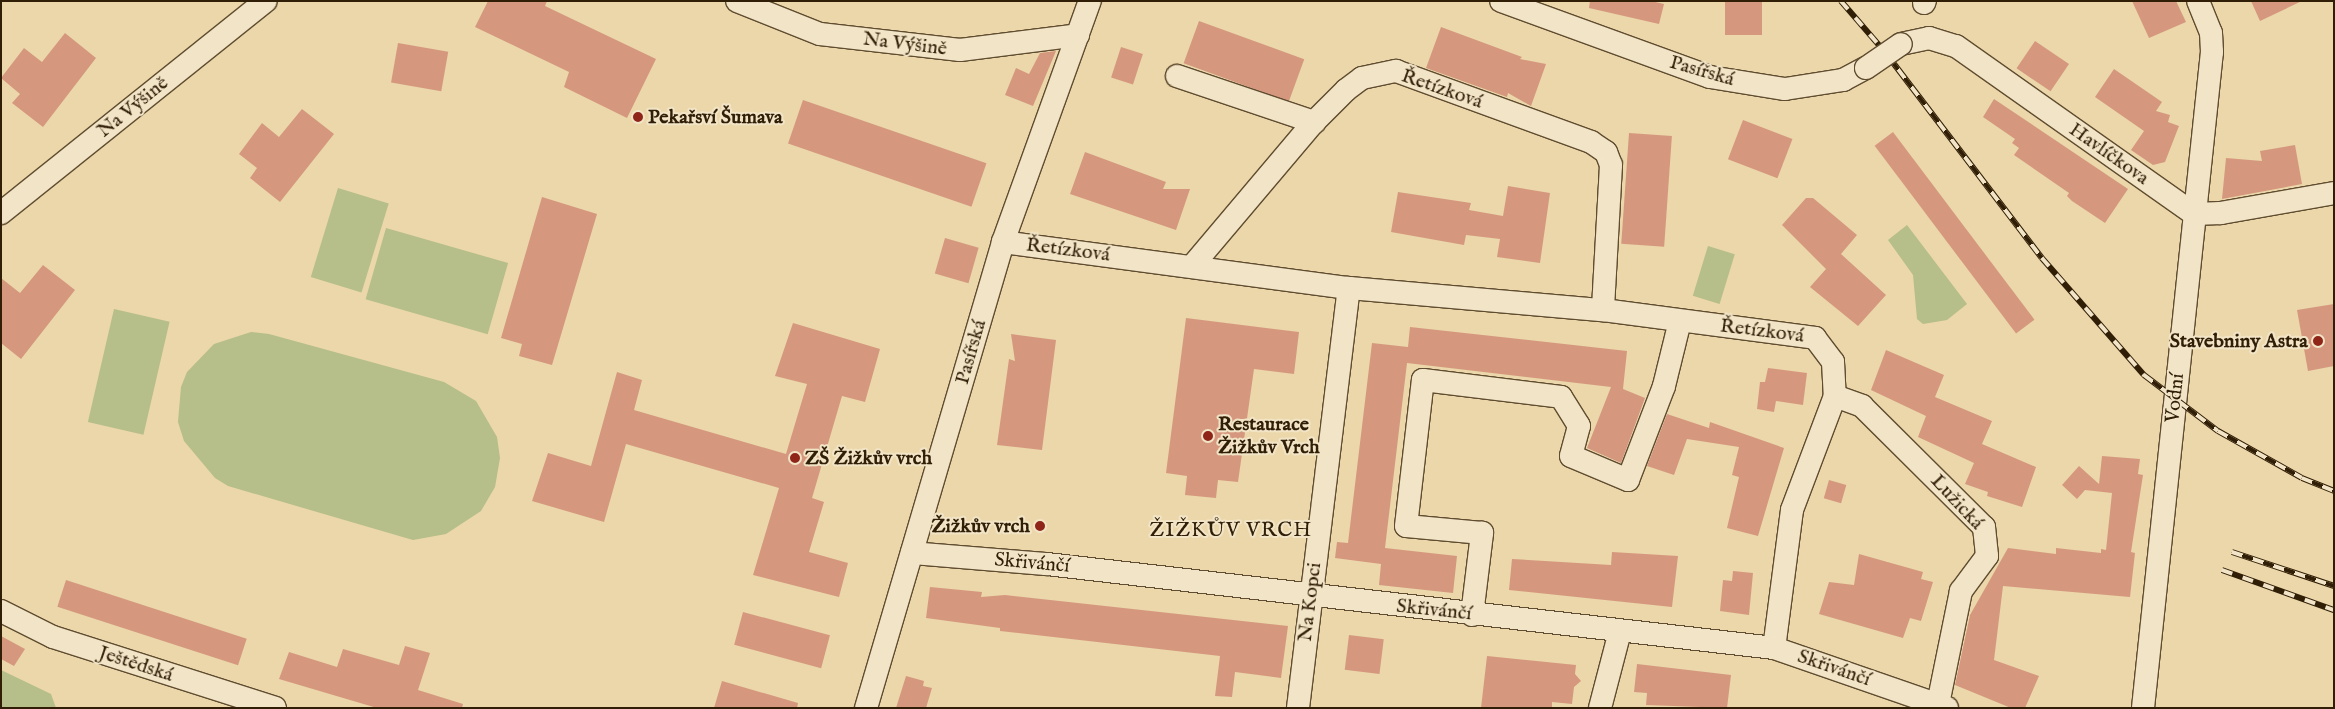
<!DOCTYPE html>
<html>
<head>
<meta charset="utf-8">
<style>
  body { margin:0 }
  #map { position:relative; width:2335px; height:709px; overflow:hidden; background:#ebd7a9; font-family:"IM FELL English",serif }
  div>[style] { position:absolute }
  .green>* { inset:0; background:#b6be89; transform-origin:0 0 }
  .building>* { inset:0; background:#d5987f; transform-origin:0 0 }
  .roads { filter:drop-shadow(1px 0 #604c30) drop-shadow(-1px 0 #604c30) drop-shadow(0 1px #604c30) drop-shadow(0 -1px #604c30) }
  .minor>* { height:22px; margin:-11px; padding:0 11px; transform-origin:11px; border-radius:11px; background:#f2e5c7 }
  .rail>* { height:5.5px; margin-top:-2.75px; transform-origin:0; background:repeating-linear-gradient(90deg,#f2e5c7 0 11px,#311e07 0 22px); box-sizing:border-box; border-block:1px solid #311e07 }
  .bridges { filter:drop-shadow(1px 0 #604c30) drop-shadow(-1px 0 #604c30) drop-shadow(0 1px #604c30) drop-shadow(0 -1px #604c30) }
  .minor-bridge>* { height:22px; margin:-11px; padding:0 11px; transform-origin:11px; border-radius:11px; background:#f2e5c7 }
  .dots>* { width:14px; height:14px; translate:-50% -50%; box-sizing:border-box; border:2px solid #f2e5c7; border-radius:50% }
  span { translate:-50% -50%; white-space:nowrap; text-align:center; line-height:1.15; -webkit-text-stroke:4px #f2e5c7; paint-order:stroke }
  .street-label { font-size:20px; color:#311e07 }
  .poi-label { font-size:20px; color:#311e07; font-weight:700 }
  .left { translate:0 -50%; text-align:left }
  .right { translate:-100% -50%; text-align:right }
  .neighbourhood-label { font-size:21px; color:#311e07; letter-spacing:1px }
  .frame { position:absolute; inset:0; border:2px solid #311e07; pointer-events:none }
</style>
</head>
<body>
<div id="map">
  <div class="green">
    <i style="left:338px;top:188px;width:53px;height:93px;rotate:17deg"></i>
    <i style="clip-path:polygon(1907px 225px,1967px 304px,1947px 320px,1923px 324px,1917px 319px,1913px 275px,1888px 240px)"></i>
    <i style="left:386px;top:228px;width:127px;height:74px;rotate:16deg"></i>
    <i style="left:1708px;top:246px;width:28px;height:52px;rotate:17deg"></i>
    <i style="left:114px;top:309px;width:57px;height:116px;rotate:13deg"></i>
    <i style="clip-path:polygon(251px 332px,269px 334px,444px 382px,476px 401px,497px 437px,500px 458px,495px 487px,481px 511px,446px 534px,413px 540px,228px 486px,215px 478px,184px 441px,178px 422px,181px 387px,187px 372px,214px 344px)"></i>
    <i style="clip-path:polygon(1px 670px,51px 694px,56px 708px,1px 708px)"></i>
  </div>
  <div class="building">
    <i style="clip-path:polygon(488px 1px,547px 1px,545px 6px,656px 59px,627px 118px,564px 87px,569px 72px,475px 27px)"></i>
    <i style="clip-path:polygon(1590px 1px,1651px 1px,1664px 4px,1659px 24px,1589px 8px)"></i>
    <i style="left:1725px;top:1px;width:37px;height:34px"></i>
    <i style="clip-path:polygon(2132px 1px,2176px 1px,2186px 22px,2149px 38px)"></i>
    <i style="clip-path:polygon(2251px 1px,2302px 1px,2260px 21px)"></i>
    <i style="left:1199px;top:21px;width:112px;height:45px;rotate:20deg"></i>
    <i style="clip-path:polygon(1441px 27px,1522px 57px,1520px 59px,1546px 64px,1531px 106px,1508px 93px,1507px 97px,1426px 68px)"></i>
    <i style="clip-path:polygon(65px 33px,96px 58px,43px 127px,12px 103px,20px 94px,1px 78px,24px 48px,42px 62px)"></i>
    <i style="left:2035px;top:41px;width:41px;height:33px;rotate:34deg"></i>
    <i style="left:398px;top:43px;width:51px;height:40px;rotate:10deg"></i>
    <i style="left:1121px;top:47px;width:23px;height:32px;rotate:18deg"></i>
    <i style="clip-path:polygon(1056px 51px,1033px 106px,1005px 95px,1016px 68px,1029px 74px,1040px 53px)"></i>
    <i style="clip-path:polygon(2114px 69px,2162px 102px,2156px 111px,2170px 115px,2168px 122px,2179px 126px,2165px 162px,2153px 165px,2131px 150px,2144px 131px,2095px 97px)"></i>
    <i style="clip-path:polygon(1994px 99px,2128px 189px,2105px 223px,2072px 201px,2067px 196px,2069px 193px,2014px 155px,2019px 148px,2012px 143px,2015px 139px,1983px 117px)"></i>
    <i style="left:803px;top:100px;width:194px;height:46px;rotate:19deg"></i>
    <i style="clip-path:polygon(302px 109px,334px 134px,280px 202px,250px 178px,257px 168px,239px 154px,262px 123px,279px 137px)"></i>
    <i style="left:1743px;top:120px;width:53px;height:42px;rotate:21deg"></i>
    <i style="left:1893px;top:132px;width:235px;height:23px;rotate:53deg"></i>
    <i style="left:1629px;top:133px;width:43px;height:111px;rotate:4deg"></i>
    <i style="clip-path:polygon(2295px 145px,2302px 184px,2222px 199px,2226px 158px,2262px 161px,2260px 151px)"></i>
    <i style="clip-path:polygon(1085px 152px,1166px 182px,1163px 189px,1190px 189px,1176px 230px,1070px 194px)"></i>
    <i style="clip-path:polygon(1508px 186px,1550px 193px,1540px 263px,1497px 257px,1500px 239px,1466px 235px,1464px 245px,1391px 232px,1398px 192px,1471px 203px,1469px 210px,1503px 216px)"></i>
    <i style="clip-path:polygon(542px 197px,597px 214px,552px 365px,519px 356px,522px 344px,501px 338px)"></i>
    <i style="clip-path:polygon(1806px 198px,1813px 198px,1857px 235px,1841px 254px,1886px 295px,1858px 326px,1810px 287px,1826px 269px,1782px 225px)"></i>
    <i style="left:945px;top:238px;width:35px;height:37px;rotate:16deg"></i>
    <i style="clip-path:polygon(43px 265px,75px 290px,21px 359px,1px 343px,1px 278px,20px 293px)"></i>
    <i style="clip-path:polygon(2334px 304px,2334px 366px,2308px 371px,2297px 310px)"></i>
    <i style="clip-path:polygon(1186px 318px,1299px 332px,1294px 374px,1254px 369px,1238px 482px,1218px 480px,1216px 498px,1185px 495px,1187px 476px,1166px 473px)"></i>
    <i style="clip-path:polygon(793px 323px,880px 349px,865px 402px,842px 396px,812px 498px,824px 502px,809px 552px,848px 563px,839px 597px,753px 575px,779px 488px,626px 444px,604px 522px,532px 501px,548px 453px,591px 466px,617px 372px,642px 380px,634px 410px,786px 454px,807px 384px,775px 376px)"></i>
    <i style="clip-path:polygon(1410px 327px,1627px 351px,1623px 389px,1645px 398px,1621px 463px,1587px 448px,1611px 387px,1407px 363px,1385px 548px,1457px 556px,1453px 593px,1379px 585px,1381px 564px,1335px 558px,1337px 542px,1348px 543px,1372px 343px,1408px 347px)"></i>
    <i style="clip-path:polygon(1011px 334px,1056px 340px,1042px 450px,997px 445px,1009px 359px,1015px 361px)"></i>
    <i style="clip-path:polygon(1886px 350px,1944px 375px,1935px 397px,1992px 421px,1982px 444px,2036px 467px,2022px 507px,1987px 496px,1988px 492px,1965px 484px,1974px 463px,1918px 437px,1926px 416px,1871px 390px)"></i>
    <i style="clip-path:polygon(1768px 368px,1807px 373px,1803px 405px,1776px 401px,1774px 412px,1757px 409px,1760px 382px,1765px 382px)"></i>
    <i style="clip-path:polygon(1667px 414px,1709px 428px,1710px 422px,1784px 448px,1758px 536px,1727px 528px,1739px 477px,1732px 475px,1739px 447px,1687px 439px,1674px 475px,1647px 466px)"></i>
    <i style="clip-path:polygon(2102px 456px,2140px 459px,2138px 474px,2143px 475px,2131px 552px,2135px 553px,2130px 597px,2003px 586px,1994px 660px,2039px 676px,2025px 708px,2011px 708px,1955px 685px,1970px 615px,2008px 548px,2056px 554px,2056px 548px,2101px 553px,2101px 549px,2106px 550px,2112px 493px,2085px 490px,2077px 499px,2062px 485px,2079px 466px,2099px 484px)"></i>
    <i style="left:1829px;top:480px;width:18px;height:19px;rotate:16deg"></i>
    <i style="clip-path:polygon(1612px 552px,1678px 556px,1672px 607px,1509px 590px,1512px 559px,1611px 565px)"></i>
    <i style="clip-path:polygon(1859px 554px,1923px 572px,1921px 579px,1933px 582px,1921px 621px,1910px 618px,1903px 638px,1819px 614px,1829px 582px,1854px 585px)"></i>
    <i style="clip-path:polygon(1733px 571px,1753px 573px,1749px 615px,1720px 611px,1723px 580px,1732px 581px)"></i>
    <i style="left:66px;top:580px;width:190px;height:28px;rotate:18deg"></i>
    <i style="clip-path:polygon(930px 587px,982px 592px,981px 597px,1005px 595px,1288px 626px,1281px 678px,1235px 672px,1232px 697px,1215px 696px,1220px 656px,1000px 631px,1000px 628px,926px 618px)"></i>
    <i style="left:743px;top:612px;width:90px;height:34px;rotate:15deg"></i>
    <i style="left:1349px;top:635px;width:35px;height:35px;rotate:7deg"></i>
    <i style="clip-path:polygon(1px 636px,25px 649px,14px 666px,1px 659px)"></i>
    <i style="clip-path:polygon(405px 646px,430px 653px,418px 690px,463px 704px,462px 708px,377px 708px,279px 679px,289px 652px,337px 667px,343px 649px,399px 665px)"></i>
    <i style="clip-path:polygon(1487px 656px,1576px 665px,1575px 674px,1581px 681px,1574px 687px,1572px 704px,1552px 702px,1552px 708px,1481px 708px)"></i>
    <i style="clip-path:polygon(1637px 664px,1731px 675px,1727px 708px,1646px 705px,1647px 693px,1634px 692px)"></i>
    <i style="clip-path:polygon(906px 676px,924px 681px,923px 686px,932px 688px,926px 708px,896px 708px)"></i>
    <i style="clip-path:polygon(722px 681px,798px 703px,797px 708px,714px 708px)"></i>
  </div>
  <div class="roads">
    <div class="minor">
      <i style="left:737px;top:1px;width:89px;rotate:21.7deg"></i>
      <i style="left:820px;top:34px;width:141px;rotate:6.5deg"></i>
      <i style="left:960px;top:50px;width:119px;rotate:-7.2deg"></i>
      <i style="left:1501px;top:1px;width:222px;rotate:20deg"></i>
      <i style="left:1710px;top:77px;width:76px;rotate:9.1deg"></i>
      <i style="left:1785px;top:89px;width:59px;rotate:-8.8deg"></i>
      <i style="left:1843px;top:80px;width:26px;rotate:-28deg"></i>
      <i style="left:1924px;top:3px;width:2px;rotate:-63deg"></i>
      <i style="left:1901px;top:44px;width:29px;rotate:-12deg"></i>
      <i style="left:1929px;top:38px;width:28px;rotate:17deg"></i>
      <i style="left:1956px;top:46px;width:291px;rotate:35.2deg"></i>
      <i style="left:2194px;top:214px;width:27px;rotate:-2deg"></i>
      <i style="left:2221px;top:213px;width:115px;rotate:-10deg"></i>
      <i style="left:1177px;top:76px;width:145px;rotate:18.6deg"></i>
      <i style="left:1px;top:213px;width:339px;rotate:-38.7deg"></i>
      <i style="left:1003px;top:242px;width:349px;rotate:7.6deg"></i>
      <i style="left:1349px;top:288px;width:255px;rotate:5deg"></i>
      <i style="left:1603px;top:310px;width:214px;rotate:7.5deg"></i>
      <i style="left:1815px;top:338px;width:30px;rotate:53deg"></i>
      <i style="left:1833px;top:362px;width:34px;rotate:87deg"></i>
      <i style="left:1835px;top:396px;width:122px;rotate:110.7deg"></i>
      <i style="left:1792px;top:510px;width:139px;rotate:97.4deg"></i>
      <i style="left:1193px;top:265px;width:187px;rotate:-49.8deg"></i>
      <i style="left:1314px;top:122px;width:45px;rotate:-45deg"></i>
      <i style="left:1346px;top:90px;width:20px;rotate:-37deg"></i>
      <i style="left:1362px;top:78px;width:35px;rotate:-12deg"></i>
      <i style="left:1396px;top:71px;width:208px;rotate:20deg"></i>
      <i style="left:1591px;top:142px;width:18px;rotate:34deg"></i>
      <i style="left:1606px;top:152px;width:14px;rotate:69deg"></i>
      <i style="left:1611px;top:165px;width:145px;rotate:93.2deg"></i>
      <i style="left:1835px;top:396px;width:29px;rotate:20deg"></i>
      <i style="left:1862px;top:406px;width:172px;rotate:44.8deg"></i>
      <i style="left:1984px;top:527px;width:29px;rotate:84deg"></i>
      <i style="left:1987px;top:556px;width:44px;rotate:126.6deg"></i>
      <i style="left:1961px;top:591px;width:115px;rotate:101.5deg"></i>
      <i style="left:912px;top:553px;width:135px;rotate:4.7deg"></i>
      <i style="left:1047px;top:564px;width:732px;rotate:6.59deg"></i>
      <i style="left:1774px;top:648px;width:183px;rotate:19.1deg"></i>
      <i style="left:1px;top:611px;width:58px;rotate:26.6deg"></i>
      <i style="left:53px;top:637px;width:233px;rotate:17.7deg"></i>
      <i style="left:1472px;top:615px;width:83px;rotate:-83deg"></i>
      <i style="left:1482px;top:533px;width:76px;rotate:-174.7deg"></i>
      <i style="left:1406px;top:526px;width:147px;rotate:-83.4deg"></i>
      <i style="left:1423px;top:380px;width:139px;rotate:7deg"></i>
      <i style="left:1561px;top:397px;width:34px;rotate:58deg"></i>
      <i style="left:1579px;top:426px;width:31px;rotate:105deg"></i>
      <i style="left:1571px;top:456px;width:62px;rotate:22.8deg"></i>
      <i style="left:1628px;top:480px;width:101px;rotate:-69deg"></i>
      <i style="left:1664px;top:386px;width:67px;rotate:-76.2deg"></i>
      <i style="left:866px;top:708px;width:486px;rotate:-73.6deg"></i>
      <i style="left:1003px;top:242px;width:256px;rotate:-70.2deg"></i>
      <i style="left:1298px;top:708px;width:423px;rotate:-83.1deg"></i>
      <i style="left:1600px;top:708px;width:80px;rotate:-75.4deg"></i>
      <i style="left:2143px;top:708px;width:660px;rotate:-84deg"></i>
      <i style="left:2212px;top:52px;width:19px;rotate:-93deg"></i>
      <i style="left:2211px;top:33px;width:35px;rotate:-112deg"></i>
    </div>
  </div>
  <div class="rail">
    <i style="left:1841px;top:1px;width:67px;rotate:49.2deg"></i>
    <i style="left:1885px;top:52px;width:259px;rotate:52.7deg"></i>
    <i style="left:2042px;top:258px;width:155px;rotate:48.9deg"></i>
    <i style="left:2144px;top:375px;width:93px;rotate:37.1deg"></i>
    <i style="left:2218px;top:431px;width:96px;rotate:29.2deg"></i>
    <i style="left:2302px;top:478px;width:35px;rotate:22deg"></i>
    <i style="left:2232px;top:552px;width:108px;rotate:18.4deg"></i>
    <i style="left:2222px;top:570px;width:119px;rotate:19.7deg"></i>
  </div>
  <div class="bridges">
    <div class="minor-bridge">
      <i style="left:1866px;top:68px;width:42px;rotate:-34.4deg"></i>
    </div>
  </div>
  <div class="dots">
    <i style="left:638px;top:117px;background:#8f2418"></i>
    <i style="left:2318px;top:341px;background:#8f2418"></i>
    <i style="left:1208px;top:436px;background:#8f2418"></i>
    <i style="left:795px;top:458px;background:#8f2418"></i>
    <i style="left:1040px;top:526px;background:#8f2418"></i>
  </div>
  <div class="street-label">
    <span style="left:905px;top:44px;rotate:7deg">Na Výšině</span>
    <span style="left:1702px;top:71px;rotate:16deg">Pasířská</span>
    <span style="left:1442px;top:89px;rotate:19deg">Řetízková</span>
    <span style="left:133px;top:107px;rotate:-39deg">Na Výšině</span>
    <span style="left:2109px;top:154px;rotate:35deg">Havlíčkova</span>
    <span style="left:1068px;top:250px;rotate:7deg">Řetízková</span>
    <span style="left:1762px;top:331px;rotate:7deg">Řetízková</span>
    <span style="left:971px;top:352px;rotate:-74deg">Pasířská</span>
    <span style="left:2175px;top:398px;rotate:-84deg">Vodní</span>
    <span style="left:1957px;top:502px;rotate:47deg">Lužická</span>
    <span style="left:1032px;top:563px;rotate:5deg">Skřivánčí</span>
    <span style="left:1310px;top:602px;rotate:-83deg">Na Kopci</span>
    <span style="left:1434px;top:610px;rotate:6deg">Skřivánčí</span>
    <span style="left:136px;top:664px;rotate:18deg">Ještědská</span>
    <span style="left:1834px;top:668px;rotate:19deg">Skřivánčí</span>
  </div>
  <div class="poi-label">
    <span class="left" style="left:648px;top:117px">Pekařsví Šumava</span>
    <span class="right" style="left:2308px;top:341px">Stavebniny Astra</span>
    <span class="left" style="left:1218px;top:436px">Restaurace<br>Žižkův Vrch</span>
    <span class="left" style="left:805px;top:458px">ZŠ Žižkův vrch</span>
    <span class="right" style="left:1030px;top:526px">Žižkův vrch</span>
  </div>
  <div class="neighbourhood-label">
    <span style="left:1231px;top:531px">ŽIŽKŮV VRCH</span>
  </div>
  <div class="frame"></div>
</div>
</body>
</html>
